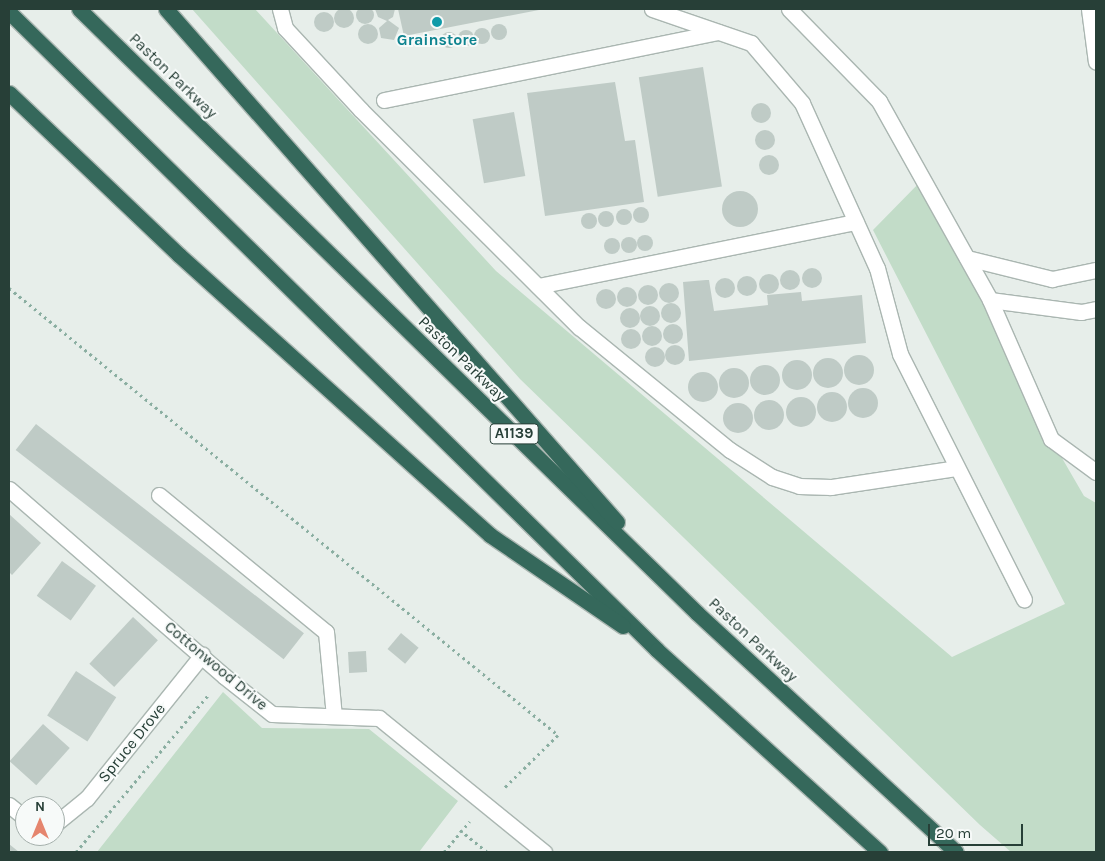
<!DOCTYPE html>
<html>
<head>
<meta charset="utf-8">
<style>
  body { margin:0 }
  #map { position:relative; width:1105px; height:861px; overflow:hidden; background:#e7eeea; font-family:Karla,sans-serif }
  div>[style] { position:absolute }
  .green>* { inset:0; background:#c2dcc8 }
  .building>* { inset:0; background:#bfcbc6; transform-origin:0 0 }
  .round { border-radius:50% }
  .path>* { height:3px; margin-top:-1.5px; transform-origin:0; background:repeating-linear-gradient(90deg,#8aaea1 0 2.5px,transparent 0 6.5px) }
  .roads { filter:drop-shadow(1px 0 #aab6b1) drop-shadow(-1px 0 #aab6b1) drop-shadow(0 1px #aab6b1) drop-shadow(0 -1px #aab6b1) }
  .lane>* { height:15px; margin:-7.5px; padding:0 7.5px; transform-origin:7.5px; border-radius:7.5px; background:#fff }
  .street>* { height:15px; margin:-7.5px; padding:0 7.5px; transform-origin:7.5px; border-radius:7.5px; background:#fff }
  .highway>* { height:15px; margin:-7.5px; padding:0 7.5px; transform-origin:7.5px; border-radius:7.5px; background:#35685b }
  .dots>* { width:14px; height:14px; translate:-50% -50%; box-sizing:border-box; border:2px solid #f7faf9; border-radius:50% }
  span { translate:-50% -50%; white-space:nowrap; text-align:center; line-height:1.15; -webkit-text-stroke:4px #f7faf9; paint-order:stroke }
  .shield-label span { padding:1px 4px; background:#f7faf9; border:1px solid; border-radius:4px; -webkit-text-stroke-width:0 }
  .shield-label { font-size:15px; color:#273f37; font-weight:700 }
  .culture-label { font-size:16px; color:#0d838f; font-weight:700 }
  .street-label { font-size:16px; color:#273f37 }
  .frame { position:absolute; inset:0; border:10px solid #273f37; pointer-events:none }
  .north { position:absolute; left:15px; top:796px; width:50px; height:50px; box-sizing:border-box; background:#f7faf9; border:1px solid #a4afab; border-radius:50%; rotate:0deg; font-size:14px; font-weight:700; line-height:20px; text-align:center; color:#273f37 }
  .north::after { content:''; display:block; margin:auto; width:18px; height:22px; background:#e5856e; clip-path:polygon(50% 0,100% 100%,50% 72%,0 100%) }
  .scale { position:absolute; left:928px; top:824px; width:95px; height:22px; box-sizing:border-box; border:2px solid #273f37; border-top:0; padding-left:6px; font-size:15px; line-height:18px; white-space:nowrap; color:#273f37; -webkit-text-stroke:4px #f7faf9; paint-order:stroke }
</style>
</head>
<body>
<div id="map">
  <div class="green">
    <i style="clip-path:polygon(192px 9px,255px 9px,496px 271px,952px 657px,1065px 604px,873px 230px,923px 179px,1051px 439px,1084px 496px,1096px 503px,1096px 852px,1011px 852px,980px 825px,520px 379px)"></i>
    <i style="clip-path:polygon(223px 692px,262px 728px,369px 729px,458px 801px,419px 852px,97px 852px)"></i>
  </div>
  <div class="building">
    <i class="round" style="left:356px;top:6px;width:18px;height:18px"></i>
    <i class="round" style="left:334px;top:8px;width:20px;height:20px"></i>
    <i style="clip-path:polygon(375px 9px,395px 9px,393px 17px,388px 20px,399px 28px,394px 40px,381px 38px,379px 28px,387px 21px,378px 17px)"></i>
    <i style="clip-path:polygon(398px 9px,539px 9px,539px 10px,404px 36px)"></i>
    <i class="round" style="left:314px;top:12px;width:20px;height:20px"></i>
    <i class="round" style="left:491px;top:24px;width:16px;height:16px"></i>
    <i class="round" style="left:358px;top:24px;width:20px;height:20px"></i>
    <i class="round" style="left:474px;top:28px;width:16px;height:16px"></i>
    <i class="round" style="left:458px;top:30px;width:16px;height:16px"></i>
    <i class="round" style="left:441px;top:32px;width:16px;height:16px"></i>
    <i style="left:703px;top:67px;width:121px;height:65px;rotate:81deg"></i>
    <i style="clip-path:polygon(615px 82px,625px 141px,635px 140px,644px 202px,545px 216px,527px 93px)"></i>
    <i class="round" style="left:751px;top:103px;width:20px;height:20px"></i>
    <i style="left:514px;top:112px;width:65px;height:42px;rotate:80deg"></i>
    <i class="round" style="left:755px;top:130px;width:20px;height:20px"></i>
    <i class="round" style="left:759px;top:155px;width:20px;height:20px"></i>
    <i class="round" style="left:722px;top:191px;width:36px;height:36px"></i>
    <i class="round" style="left:633px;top:207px;width:16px;height:16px"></i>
    <i class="round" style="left:616px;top:209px;width:16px;height:16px"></i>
    <i class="round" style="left:598px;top:211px;width:16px;height:16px"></i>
    <i class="round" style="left:581px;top:213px;width:16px;height:16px"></i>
    <i class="round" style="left:637px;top:235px;width:16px;height:16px"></i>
    <i class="round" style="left:621px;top:237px;width:16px;height:16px"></i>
    <i class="round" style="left:604px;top:238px;width:16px;height:16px"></i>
    <i class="round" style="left:802px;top:268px;width:20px;height:20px"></i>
    <i class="round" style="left:780px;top:270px;width:20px;height:20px"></i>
    <i class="round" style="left:759px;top:274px;width:20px;height:20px"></i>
    <i class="round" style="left:737px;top:276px;width:20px;height:20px"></i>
    <i class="round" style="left:715px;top:278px;width:20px;height:20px"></i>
    <i style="clip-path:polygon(706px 280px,709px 280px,714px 311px,768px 305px,767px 295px,801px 292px,802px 301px,862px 295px,866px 343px,689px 361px,683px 282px)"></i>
    <i class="round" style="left:659px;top:283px;width:20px;height:20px"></i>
    <i class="round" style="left:638px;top:285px;width:20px;height:20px"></i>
    <i class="round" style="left:617px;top:287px;width:20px;height:20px"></i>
    <i class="round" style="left:596px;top:289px;width:20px;height:20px"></i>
    <i class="round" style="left:661px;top:303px;width:20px;height:20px"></i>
    <i class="round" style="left:640px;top:306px;width:20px;height:20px"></i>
    <i class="round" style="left:620px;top:308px;width:20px;height:20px"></i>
    <i class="round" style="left:663px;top:324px;width:20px;height:20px"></i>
    <i class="round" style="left:642px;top:326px;width:20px;height:20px"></i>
    <i class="round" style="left:621px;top:329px;width:20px;height:20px"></i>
    <i class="round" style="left:665px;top:345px;width:20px;height:20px"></i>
    <i class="round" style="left:645px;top:347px;width:20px;height:20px"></i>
    <i class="round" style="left:844px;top:355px;width:30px;height:30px"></i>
    <i class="round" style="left:813px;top:358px;width:30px;height:30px"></i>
    <i class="round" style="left:782px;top:360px;width:30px;height:30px"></i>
    <i class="round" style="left:750px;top:365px;width:30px;height:30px"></i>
    <i class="round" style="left:719px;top:368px;width:30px;height:30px"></i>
    <i class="round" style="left:688px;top:372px;width:30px;height:30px"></i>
    <i class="round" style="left:848px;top:388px;width:30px;height:30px"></i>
    <i class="round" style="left:817px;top:392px;width:30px;height:30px"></i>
    <i class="round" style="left:786px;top:397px;width:30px;height:30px"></i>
    <i class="round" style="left:754px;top:400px;width:30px;height:30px"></i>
    <i class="round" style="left:723px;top:403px;width:30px;height:30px"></i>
    <i style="left:36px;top:424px;width:340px;height:33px;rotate:38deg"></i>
    <i style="clip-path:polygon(9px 514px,41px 543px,12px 575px,9px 572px)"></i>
    <i style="left:62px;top:561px;width:42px;height:43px;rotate:36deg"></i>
    <i style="left:133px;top:617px;width:34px;height:64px;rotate:43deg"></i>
    <i style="left:401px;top:633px;width:23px;height:21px;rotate:40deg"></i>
    <i style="left:366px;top:651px;width:21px;height:18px;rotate:87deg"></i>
    <i style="left:76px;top:671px;width:48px;height:53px;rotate:33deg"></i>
    <i style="left:43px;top:724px;width:36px;height:50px;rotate:42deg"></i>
    <i style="clip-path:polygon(9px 844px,19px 852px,9px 852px)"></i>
  </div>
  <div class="path">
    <i style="left:9px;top:288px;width:708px;rotate:39.15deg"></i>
    <i style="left:558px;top:735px;width:77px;rotate:135.5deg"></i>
    <i style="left:460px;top:830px;width:35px;rotate:39deg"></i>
    <i style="left:76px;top:852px;width:207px;rotate:-49.9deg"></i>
    <i style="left:444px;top:852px;width:40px;rotate:-50deg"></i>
  </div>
  <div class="roads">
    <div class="lane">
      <i style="left:280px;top:9px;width:20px;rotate:75deg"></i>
      <i style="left:285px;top:28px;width:112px;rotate:47.2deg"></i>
      <i style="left:361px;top:110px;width:308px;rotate:44.9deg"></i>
      <i style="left:579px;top:327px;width:195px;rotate:39.2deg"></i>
      <i style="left:730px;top:450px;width:50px;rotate:32.7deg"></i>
      <i style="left:772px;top:477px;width:28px;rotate:18deg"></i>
      <i style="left:799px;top:486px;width:32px;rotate:2deg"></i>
      <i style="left:831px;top:487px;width:127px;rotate:-8.6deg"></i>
      <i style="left:652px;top:9px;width:105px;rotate:19deg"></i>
      <i style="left:751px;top:43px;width:79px;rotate:49.6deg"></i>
      <i style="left:802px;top:103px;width:181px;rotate:65.6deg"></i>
      <i style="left:877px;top:268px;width:89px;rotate:75deg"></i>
      <i style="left:900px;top:354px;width:275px;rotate:63.2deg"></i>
      <i style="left:789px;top:9px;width:129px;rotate:45.6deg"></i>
      <i style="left:879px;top:101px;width:228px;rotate:60.8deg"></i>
      <i style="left:990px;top:300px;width:152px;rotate:66.3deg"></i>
      <i style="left:1051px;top:439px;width:56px;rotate:36.3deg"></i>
      <i style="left:1089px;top:9px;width:53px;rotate:82.5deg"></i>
      <i style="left:384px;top:100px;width:341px;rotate:-11.5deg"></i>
      <i style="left:967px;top:258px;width:88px;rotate:13.9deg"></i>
      <i style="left:1052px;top:279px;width:45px;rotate:-11.6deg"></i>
      <i style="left:538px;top:286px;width:324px;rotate:-11.4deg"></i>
      <i style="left:990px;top:300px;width:92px;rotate:7.5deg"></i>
      <i style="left:1081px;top:312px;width:15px;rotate:-11deg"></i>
      <i style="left:159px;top:495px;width:216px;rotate:39.4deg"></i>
      <i style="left:326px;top:632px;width:84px;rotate:84.6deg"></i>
    </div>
    <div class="street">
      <i style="left:9px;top:489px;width:285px;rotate:41deg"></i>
      <i style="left:224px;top:676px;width:61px;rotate:38.4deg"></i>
      <i style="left:272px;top:714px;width:107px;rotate:2.1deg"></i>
      <i style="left:379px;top:718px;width:213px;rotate:39.1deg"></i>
      <i style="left:9px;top:805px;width:21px;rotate:39deg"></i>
      <i style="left:55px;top:824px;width:41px;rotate:-39.1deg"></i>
      <i style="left:87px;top:798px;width:184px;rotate:-51.2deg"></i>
    </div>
    <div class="highway">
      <i style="left:79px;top:9px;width:864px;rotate:44.34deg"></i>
      <i style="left:697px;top:613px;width:352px;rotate:42.7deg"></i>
      <i style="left:166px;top:9px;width:683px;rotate:48.68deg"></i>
      <i style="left:9px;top:12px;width:909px;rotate:44.55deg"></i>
      <i style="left:657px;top:650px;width:301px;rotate:42.2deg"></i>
      <i style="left:9px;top:93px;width:235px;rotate:43.6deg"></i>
      <i style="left:179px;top:255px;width:418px;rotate:42deg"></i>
      <i style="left:490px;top:535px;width:161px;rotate:34.4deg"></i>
    </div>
  </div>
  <div class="dots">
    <i style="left:437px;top:22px;background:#0f9aa8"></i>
  </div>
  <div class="shield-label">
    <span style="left:514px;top:434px">A1139</span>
  </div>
  <div class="culture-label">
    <span style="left:437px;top:40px">Grainstore</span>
  </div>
  <div class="street-label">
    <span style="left:173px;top:76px;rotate:44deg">Paston Parkway</span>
    <span style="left:462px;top:359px;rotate:44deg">Paston Parkway</span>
    <span style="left:753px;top:640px;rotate:43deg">Paston Parkway</span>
    <span style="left:216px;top:666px;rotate:40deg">Cottonwood Drive</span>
    <span style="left:132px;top:743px;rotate:-51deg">Spruce Drove</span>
  </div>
  <div class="frame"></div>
  <div class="north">N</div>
  <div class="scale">20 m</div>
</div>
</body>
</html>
